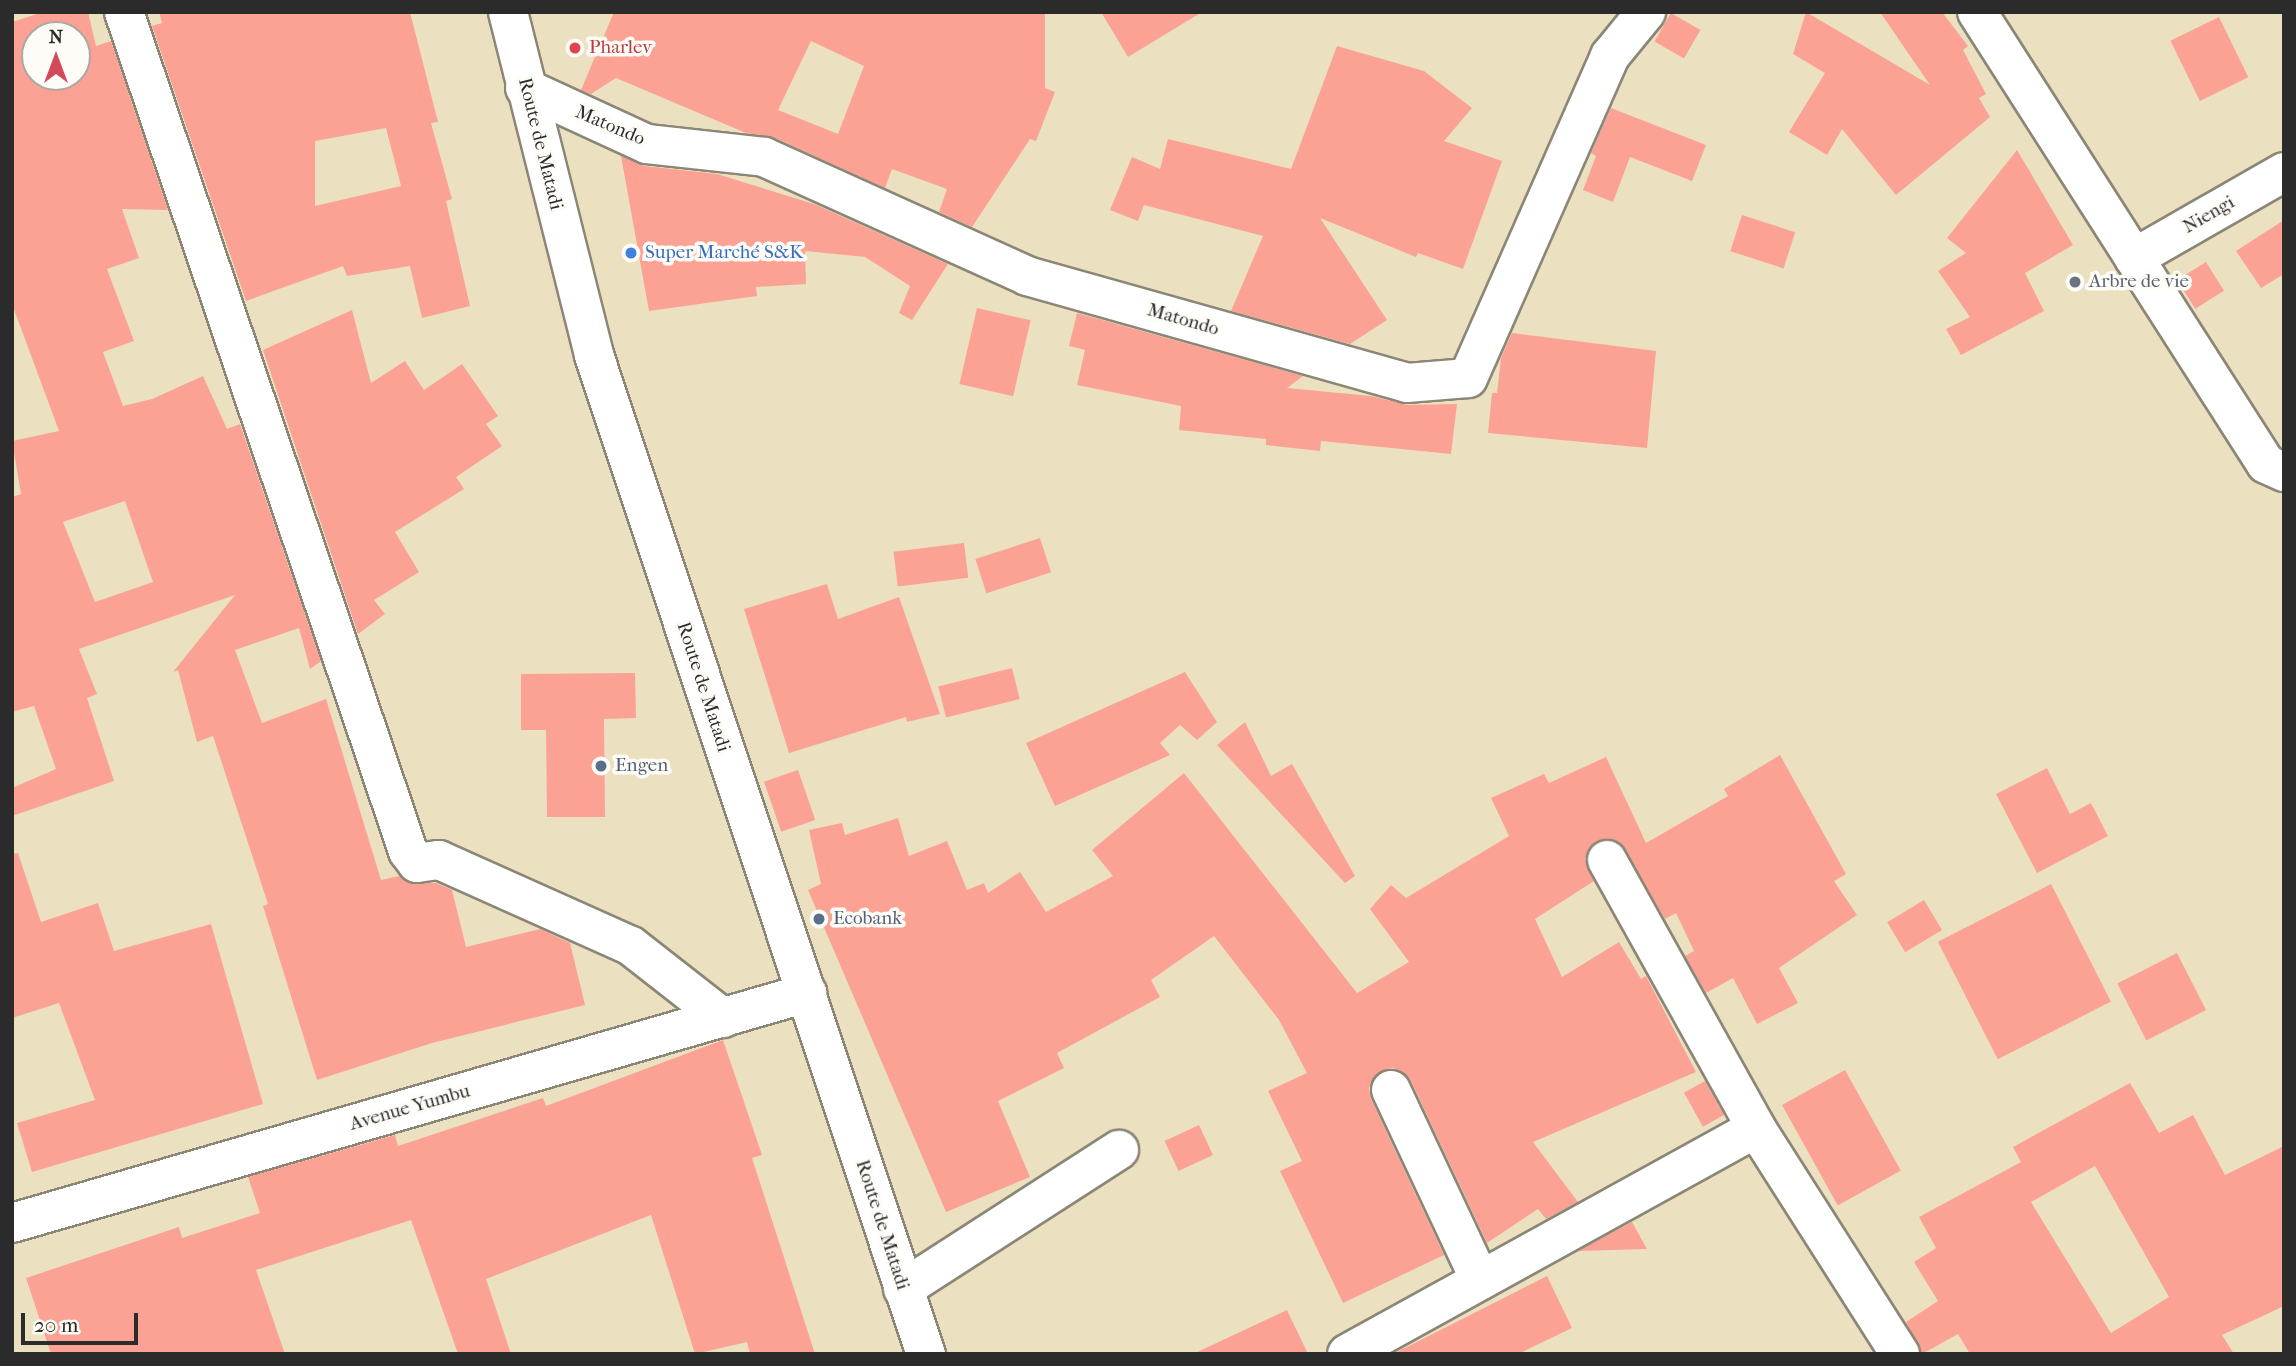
<!DOCTYPE html>
<html>
<head>
<meta charset="utf-8">
<style>
  body { margin:0 }
  #map { position:relative; width:2296px; height:1366px; overflow:hidden; background:#ebe1c0; font-family:"IM FELL French Canon",serif }
  div>[style] { position:absolute }
  .building>* { inset:0; background:#fca295; transform-origin:0 0 }
  .roads { filter:drop-shadow(2px 0 #8b8676) drop-shadow(-2px 0 #8b8676) drop-shadow(0 2px #8b8676) drop-shadow(0 -2px #8b8676) }
  .minor>* { height:38px; margin:-19px; padding:0 19px; transform-origin:19px; border-radius:19px; background:#fff }
  .highway>* { height:38px; margin:-19px; padding:0 19px; transform-origin:19px; border-radius:19px; background:#fff }
  .dots>* { width:19px; height:19px; translate:-50% -50%; box-sizing:border-box; border:4px solid #fdfcf7; border-radius:50% }
  span { translate:-50% -50%; white-space:nowrap; text-align:center; line-height:1.15; -webkit-text-stroke:7px #fdfcf7; paint-order:stroke }
  .health-label { font-size:19px; color:#be3a42 }
  .left { translate:0 -50%; text-align:left }
  .street-label { font-size:19px; color:#2b2b2b }
  .shop-label { font-size:19px; color:#366cbe }
  .worship-label { font-size:19px; color:#5b616d }
  .service-label { font-size:19px; color:#4e5e75 }
  .frame { position:absolute; inset:0; border:14px solid #2b2b2b; pointer-events:none }
  .north { position:absolute; left:21px; top:21px; width:70px; height:70px; box-sizing:border-box; background:#fdfcf7; border:2px solid #a9a8a5; border-radius:50%; rotate:0deg; font-size:19px; font-weight:700; line-height:28px; text-align:center; color:#2b2b2b }
  .north::after { content:''; display:block; margin:auto; width:24px; height:32px; background:#d1495b; clip-path:polygon(50% 0,100% 100%,50% 72%,0 100%) }
  .scale { position:absolute; left:21px; top:1313px; width:117px; height:32px; box-sizing:border-box; border:4px solid #2b2b2b; border-top:0; padding-left:9px; font-size:21px; line-height:24px; white-space:nowrap; color:#2b2b2b; -webkit-text-stroke:5px #fdfcf7; paint-order:stroke }
</style>
</head>
<body>
<div id="map">
  <div class="building">
    <i style="clip-path:polygon(evenodd,43px 12px,88px 12px,96px 46px,111px 41px,168px 210px,122px 209px,139px 258px,107px 269px,134px 341px,103px 352px,123px 406px,152px 399px,203px 376px,227px 429px,240px 424px,321px 661px,310px 669px,299px 628px,235px 650px,262px 723px,326px 699px,381px 880px,399px 876px,409px 883px,436px 883px,452px 890px,466px 947px,540px 929px,570px 943px,585px 1005px,432px 1043px,317px 1080px,263px 906px,268px 904px,213px 736px,197px 742px,178px 670px,173px 672px,235px 595px,79px 649px,97px 694px,87px 698px,114px 781px,12px 816px,12px 788px,56px 769px,34px 706px,12px 712px,12px 497px,21px 494px,12px 441px,59px 431px,12px 304px,12px 22px,43px 12px,35px 35px,77px 35px,77px 77px,35px 77px,35px 35px,43px 12px,125px 501px,153px 582px,95px 602px,63px 522px,125px 501px)"></i>
    <i style="clip-path:polygon(evenodd,159px 12px,410px 12px,438px 122px,431px 123px,452px 199px,446px 201px,470px 306px,422px 318px,410px 266px,347px 276px,343px 266px,246px 301px,152px 26px,162px 23px,159px 12px,386px 128px,401px 186px,315px 206px,315px 141px,386px 128px)"></i>
    <i style="clip-path:polygon(evenodd,614px 12px,1045px 12px,1045px 88px,1055px 92px,1036px 141px,1030px 139px,972px 227px,939px 212px,947px 189px,892px 169px,885px 188px,773px 137px,746px 133px,616px 78px,591px 94px,581px 90px,614px 12px,811px 41px,864px 66px,838px 134px,778px 110px,811px 41px)"></i>
    <i style="clip-path:polygon(1101px 12px,1202px 12px,1128px 57px)"></i>
    <i style="clip-path:polygon(1806px 12px,1930px 85px,1880px 12px,1942px 12px,1968px 46px,1963px 50px,1986px 94px,1979px 98px,1990px 117px,1896px 195px,1842px 129px,1827px 155px,1789px 132px,1825px 73px,1793px 54px)"></i>
    <i style="left:1671px;top:13px;width:34px;height:33px;rotate:30deg"></i>
    <i style="left:2219px;top:17px;width:67px;height:54px;rotate:64deg"></i>
    <i style="clip-path:polygon(1337px 46px,1424px 71px,1472px 108px,1444px 141px,1502px 161px,1463px 269px,1418px 253px,1416px 257px,1320px 218px,1387px 320px,1350px 344px,1231px 311px,1263px 236px,1144px 205px,1138px 221px,1110px 210px,1132px 157px,1160px 169px,1168px 139px,1291px 169px)"></i>
    <i style="clip-path:polygon(1611px 108px,1706px 145px,1692px 181px,1630px 157px,1613px 202px,1583px 190px,1596px 156px,1591px 153px)"></i>
    <i style="clip-path:polygon(2017px 150px,2073px 245px,2025px 273px,2044px 311px,1961px 355px,1946px 329px,1970px 317px,1938px 271px,1966px 253px,1947px 238px)"></i>
    <i style="clip-path:polygon(621px 156px,645px 166px,717px 174px,814px 204px,948px 264px,912px 320px,899px 313px,910px 286px,865px 257px,805px 251px,806px 284px,756px 287px,757px 296px,649px 311px)"></i>
    <i style="left:1742px;top:215px;width:56px;height:38px;rotate:18deg"></i>
    <i style="clip-path:polygon(2284px 220px,2284px 274px,2261px 288px,2236px 251px)"></i>
    <i style="left:2206px;top:262px;width:34px;height:34px;rotate:58deg"></i>
    <i style="left:977px;top:308px;width:55px;height:78px;rotate:13deg"></i>
    <i style="clip-path:polygon(352px 310px,371px 383px,405px 361px,424px 390px,462px 364px,498px 416px,486px 424px,502px 446px,456px 477px,464px 489px,395px 532px,419px 572px,374px 600px,385px 614px,358px 634px,263px 350px)"></i>
    <i style="clip-path:polygon(1077px 313px,1303px 376px,1287px 388px,1371px 396px,1408px 405px,1457px 404px,1451px 454px,1321px 441px,1320px 451px,1266px 445px,1266px 439px,1179px 430px,1181px 406px,1077px 385px,1085px 350px,1069px 346px)"></i>
    <i style="clip-path:polygon(1512px 333px,1656px 351px,1647px 448px,1488px 433px,1492px 393px,1497px 393px,1501px 358px)"></i>
    <i style="left:1040px;top:538px;width:36px;height:68px;rotate:72deg"></i>
    <i style="left:964px;top:543px;width:35px;height:71px;rotate:83deg"></i>
    <i style="clip-path:polygon(827px 584px,838px 619px,899px 597px,940px 714px,907px 722px,906px 717px,789px 753px,744px 609px)"></i>
    <i style="left:1012px;top:668px;width:32px;height:76px;rotate:76deg"></i>
    <i style="clip-path:polygon(1185px 672px,1217px 722px,1197px 740px,1180px 725px,1160px 743px,1170px 755px,1055px 806px,1026px 743px)"></i>
    <i style="clip-path:polygon(635px 673px,636px 718px,604px 719px,605px 817px,547px 817px,546px 730px,521px 730px,521px 674px)"></i>
    <i style="clip-path:polygon(1245px 722px,1271px 776px,1292px 764px,1355px 876px,1345px 883px,1217px 745px)"></i>
    <i style="clip-path:polygon(1780px 755px,1846px 874px,1834px 881px,1857px 915px,1779px 968px,1798px 1003px,1757px 1024px,1733px 978px,1706px 993px,1685px 956px,1694px 951px,1676px 913px,1665px 919px,1619px 842px,1596px 841px,1585px 859px,1594px 881px,1535px 919px,1562px 977px,1619px 942px,1641px 979px,1646px 976px,1696px 1072px,1533px 1142px,1578px 1202px,1546px 1219px,1538px 1209px,1487px 1243px,1411px 1081px,1394px 1068px,1381px 1071px,1369px 1087px,1371px 1099px,1444px 1255px,1343px 1303px,1280px 1171px,1302px 1161px,1268px 1091px,1307px 1073px,1279px 1020px,1214px 936px,1151px 980px,1160px 997px,1057px 1053px,1064px 1068px,998px 1101px,1030px 1177px,946px 1212px,808px 890px,821px 884px,809px 830px,842px 823px,845px 835px,898px 818px,909px 856px,947px 841px,967px 890px,984px 883px,988px 893px,1020px 872px,1046px 912px,1113px 876px,1092px 850px,1184px 773px,1357px 993px,1409px 962px,1370px 909px,1391px 885px,1406px 898px,1509px 836px,1491px 798px,1544px 774px,1549px 783px,1606px 757px,1646px 843px,1728px 796px,1724px 789px)"></i>
    <i style="clip-path:polygon(2047px 768px,2070px 814px,2091px 803px,2108px 836px,2037px 873px,1996px 794px)"></i>
    <i style="left:798px;top:770px;width:53px;height:36px;rotate:71deg"></i>
    <i style="clip-path:polygon(18px 853px,41px 922px,98px 903px,114px 951px,211px 924px,263px 1104px,32px 1172px,17px 1123px,95px 1100px,59px 1003px,12px 1018px,12px 854px)"></i>
    <i style="left:2051px;top:884px;width:132px;height:127px;rotate:63deg"></i>
    <i style="left:1924px;top:900px;width:35px;height:43px;rotate:59deg"></i>
    <i style="left:2177px;top:953px;width:64px;height:67px;rotate:63deg"></i>
    <i style="clip-path:polygon(723px 1040px,762px 1155px,752px 1158px,815px 1354px,750px 1354px,747px 1342px,695px 1354px,651px 1215px,486px 1279px,511px 1354px,458px 1354px,411px 1220px,256px 1270px,285px 1354px,51px 1354px,26px 1278px,179px 1227px,182px 1238px,260px 1213px,248px 1177px,395px 1135px,398px 1146px,543px 1098px,546px 1106px)"></i>
    <i style="left:1845px;top:1070px;width:115px;height:72px;rotate:61deg"></i>
    <i style="left:1705px;top:1081px;width:39px;height:24px;rotate:61deg"></i>
    <i style="clip-path:polygon(evenodd,2130px 1083px,2159px 1133px,2193px 1115px,2225px 1175px,2284px 1146px,2284px 1306px,2222px 1335px,2234px 1354px,1970px 1354px,1958px 1334px,1922px 1354px,1906px 1322px,1938px 1301px,1914px 1262px,1936px 1248px,1919px 1217px,2021px 1162px,2013px 1147px,2130px 1083px,2095px 1166px,2169px 1297px,2111px 1333px,2031px 1202px,2095px 1166px)"></i>
    <i style="left:1199px;top:1125px;width:33px;height:38px;rotate:65deg"></i>
    <i style="clip-path:polygon(1632px 1222px,1647px 1249px,1578px 1251px)"></i>
    <i style="clip-path:polygon(1547px 1276px,1572px 1328px,1518px 1354px,1393px 1354px)"></i>
    <i style="clip-path:polygon(1287px 1310px,1308px 1354px,1193px 1354px)"></i>
  </div>
  <div class="roads">
    <div class="minor">
      <i style="left:124px;top:12px;width:886px;rotate:71.3deg"></i>
      <i style="left:408px;top:851px;width:15px;rotate:53deg"></i>
      <i style="left:417px;top:863px;width:22px;rotate:-8deg"></i>
      <i style="left:439px;top:860px;width:210px;rotate:24.1deg"></i>
      <i style="left:631px;top:946px;width:117px;rotate:38deg"></i>
      <i style="left:1977px;top:12px;width:536px;rotate:57.41deg"></i>
      <i style="left:2266px;top:464px;width:20px;rotate:24deg"></i>
      <i style="left:525px;top:88px;width:134px;rotate:24.7deg"></i>
      <i style="left:647px;top:144px;width:118px;rotate:6.3deg"></i>
      <i style="left:764px;top:157px;width:289px;rotate:24.3deg"></i>
      <i style="left:1027px;top:276px;width:395px;rotate:15.7deg"></i>
      <i style="left:1407px;top:383px;width:61px;rotate:-4.7deg"></i>
      <i style="left:1468px;top:378px;width:352px;rotate:-66.2deg"></i>
      <i style="left:1610px;top:56px;width:57px;rotate:-50.7deg"></i>
      <i style="left:2134px;top:258px;width:173px;rotate:-29.8deg"></i>
      <i style="left:1607px;top:860px;width:307px;rotate:60.9deg"></i>
      <i style="left:1756px;top:1128px;width:268px;rotate:57.5deg"></i>
      <i style="left:1391px;top:1090px;width:210px;rotate:64.9deg"></i>
      <i style="left:12px;top:1223px;width:828px;rotate:-16.14deg"></i>
      <i style="left:903px;top:1289px;width:257px;rotate:-32.8deg"></i>
      <i style="left:1347px;top:1354px;width:467px;rotate:-28.9deg"></i>
    </div>
    <div class="highway">
      <i style="left:508px;top:12px;width:354px;rotate:75.9deg"></i>
      <i style="left:594px;top:355px;width:1053px;rotate:71.62deg"></i>
    </div>
  </div>
  <div class="dots">
    <i style="left:575px;top:48px;background:#e0444e"></i>
    <i style="left:631px;top:253px;background:#3f7fe0"></i>
    <i style="left:2075px;top:282px;background:#6b7280"></i>
    <i style="left:601px;top:766px;background:#5c6f8a"></i>
    <i style="left:819px;top:919px;background:#5c6f8a"></i>
  </div>
  <div class="health-label">
    <span class="left" style="left:589px;top:48px">Pharlev</span>
  </div>
  <div class="street-label">
    <span style="left:610px;top:126px;rotate:23deg">Matondo</span>
    <span style="left:540px;top:144px;rotate:76deg">Route de Matadi</span>
    <span style="left:2209px;top:215px;rotate:-30deg">Niengi</span>
    <span style="left:1183px;top:320px;rotate:16deg">Matondo</span>
    <span style="left:703px;top:687px;rotate:72deg">Route de Matadi</span>
    <span style="left:410px;top:1108px;rotate:-16deg">Avenue Yumbu</span>
    <span style="left:882px;top:1225px;rotate:72deg">Route de Matadi</span>
  </div>
  <div class="shop-label">
    <span class="left" style="left:645px;top:253px">Super Marché S&amp;K</span>
  </div>
  <div class="worship-label">
    <span class="left" style="left:2089px;top:282px">Arbre de vie</span>
  </div>
  <div class="service-label">
    <span class="left" style="left:615px;top:766px">Engen</span>
    <span class="left" style="left:833px;top:919px">Ecobank</span>
  </div>
  <div class="frame"></div>
  <div class="north">N</div>
  <div class="scale">20 m</div>
</div>
</body>
</html>
